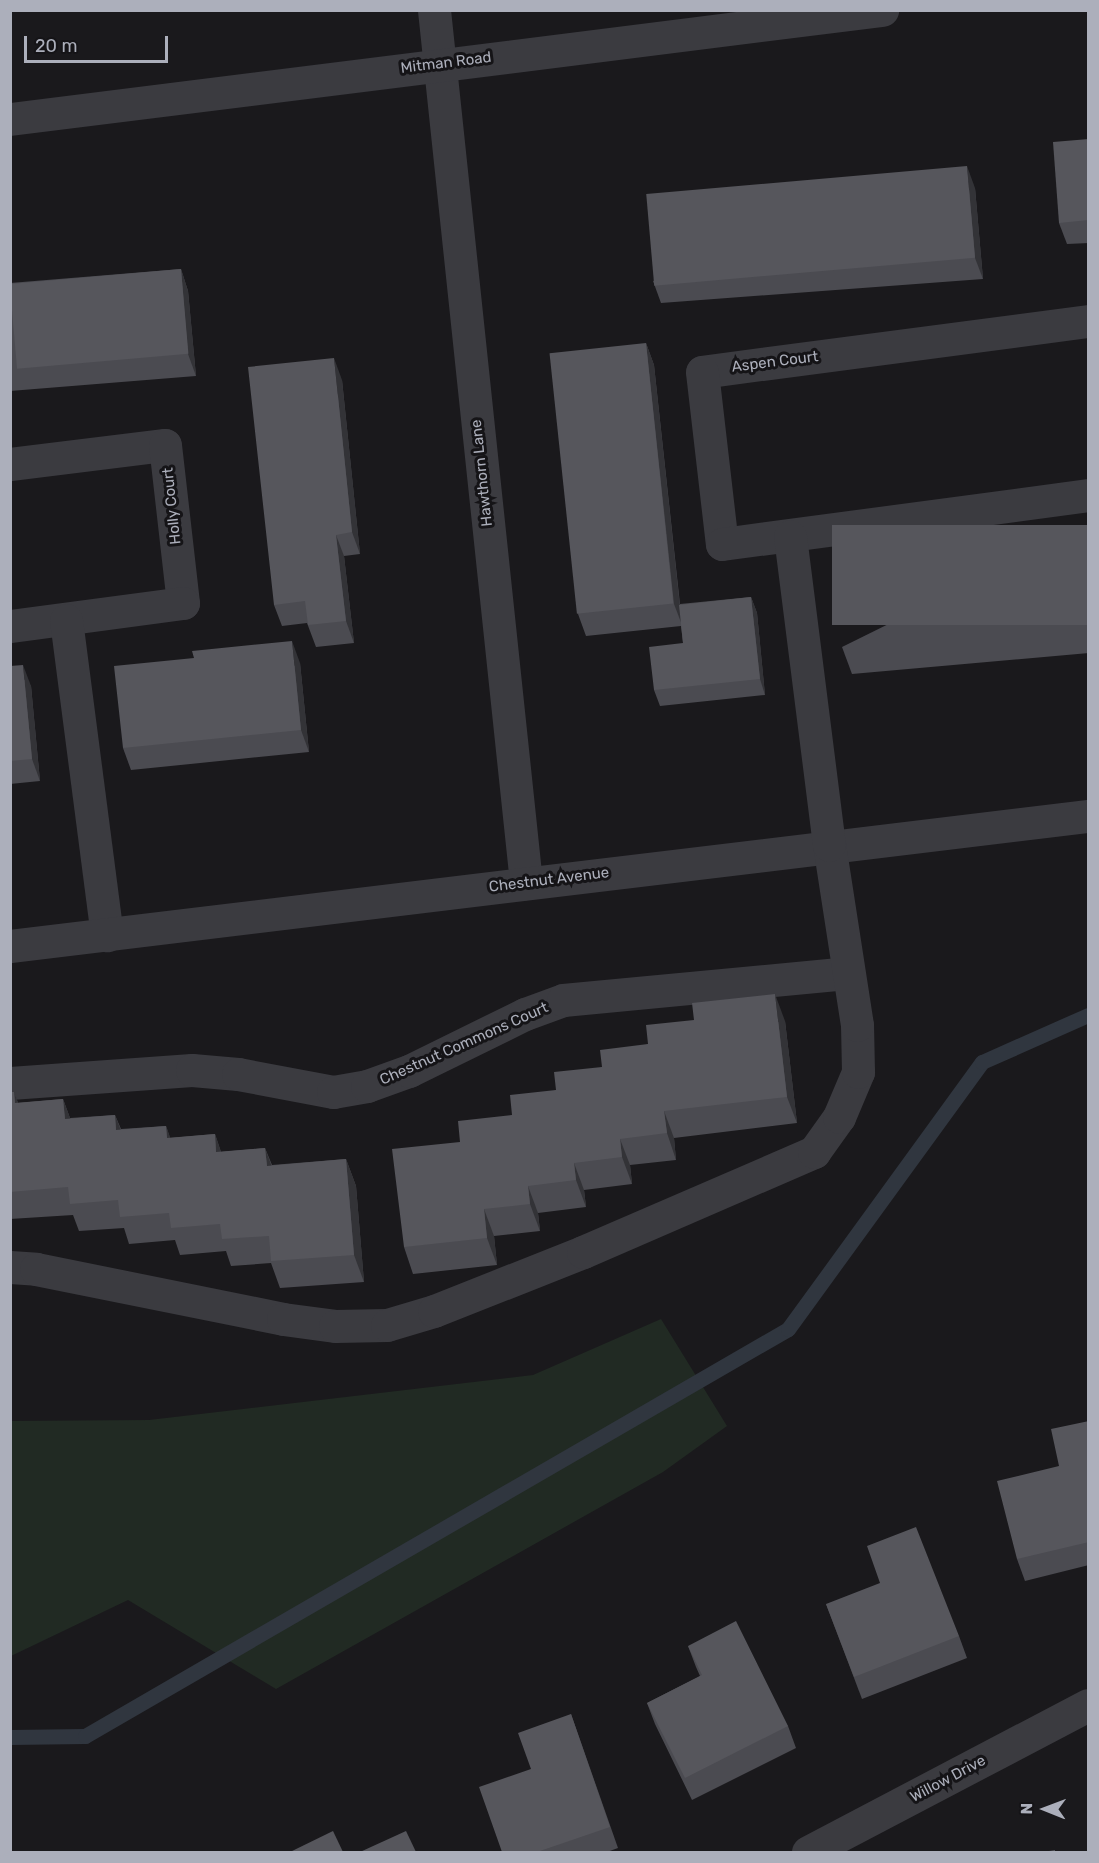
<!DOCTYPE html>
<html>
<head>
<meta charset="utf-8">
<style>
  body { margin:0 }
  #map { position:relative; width:1099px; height:1863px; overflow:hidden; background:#1a191c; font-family:Rubik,sans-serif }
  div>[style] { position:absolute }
  .green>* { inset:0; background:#212a23 }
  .stream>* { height:15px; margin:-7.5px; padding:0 7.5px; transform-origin:7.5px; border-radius:7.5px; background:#30363f }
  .minor>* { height:33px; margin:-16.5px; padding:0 16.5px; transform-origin:16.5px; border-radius:16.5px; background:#3b3b40 }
  .wall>* { inset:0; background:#4b4b51 }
  .shaded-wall>* { inset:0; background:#333337 }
  .building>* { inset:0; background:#56565c; transform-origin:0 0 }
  span { translate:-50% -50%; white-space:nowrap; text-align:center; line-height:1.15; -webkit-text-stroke:6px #151417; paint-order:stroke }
  .street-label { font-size:15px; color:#acafbb }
  .frame { position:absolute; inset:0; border:12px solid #acafbb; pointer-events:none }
  .north { position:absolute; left:1015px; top:1779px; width:60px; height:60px; -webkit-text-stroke:4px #151417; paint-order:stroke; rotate:271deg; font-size:16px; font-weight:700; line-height:24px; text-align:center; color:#acafbb }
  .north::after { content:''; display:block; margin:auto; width:21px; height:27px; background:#acafbb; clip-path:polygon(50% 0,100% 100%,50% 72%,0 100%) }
  .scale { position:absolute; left:24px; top:36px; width:144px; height:27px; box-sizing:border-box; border:3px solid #acafbb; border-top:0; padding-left:8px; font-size:18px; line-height:21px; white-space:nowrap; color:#acafbb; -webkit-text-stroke:4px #151417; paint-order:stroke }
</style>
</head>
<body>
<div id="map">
  <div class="green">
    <i style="clip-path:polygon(661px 1319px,727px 1426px,663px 1472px,276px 1689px,128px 1600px,11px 1656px,11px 1421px,149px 1420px,533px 1375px)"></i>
  </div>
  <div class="stream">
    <i style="left:10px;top:1737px;width:75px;rotate:-0.8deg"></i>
    <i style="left:85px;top:1736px;width:812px;rotate:-30.07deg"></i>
    <i style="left:788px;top:1329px;width:330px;rotate:-54deg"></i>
    <i style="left:982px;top:1062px;width:116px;rotate:-23.9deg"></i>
  </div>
  <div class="minor">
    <i style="left:434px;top:10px;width:878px;rotate:83.98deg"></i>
    <i style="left:10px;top:119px;width:879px;rotate:-7.13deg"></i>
    <i style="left:1088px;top:321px;width:389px;rotate:172.5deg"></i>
    <i style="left:702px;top:372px;width:173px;rotate:83.4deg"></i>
    <i style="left:722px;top:544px;width:369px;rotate:-7.6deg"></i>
    <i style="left:10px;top:464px;width:156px;rotate:-7deg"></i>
    <i style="left:165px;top:445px;width:159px;rotate:83.5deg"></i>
    <i style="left:183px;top:603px;width:175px;rotate:172.4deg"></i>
    <i style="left:66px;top:620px;width:318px;rotate:82.6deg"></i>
    <i style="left:10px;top:946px;width:1086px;rotate:-6.88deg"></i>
    <i style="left:10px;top:1083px;width:182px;rotate:-4.1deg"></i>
    <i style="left:192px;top:1070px;width:46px;rotate:5deg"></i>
    <i style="left:238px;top:1074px;width:97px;rotate:10.7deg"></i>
    <i style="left:333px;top:1092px;width:35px;rotate:-10deg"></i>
    <i style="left:367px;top:1086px;width:45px;rotate:-19.7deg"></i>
    <i style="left:409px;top:1071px;width:129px;rotate:-26.2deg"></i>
    <i style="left:525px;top:1014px;width:40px;rotate:-20.2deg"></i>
    <i style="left:563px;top:1000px;width:285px;rotate:-5.4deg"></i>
    <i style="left:10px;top:1267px;width:26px;rotate:4deg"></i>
    <i style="left:36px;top:1269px;width:252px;rotate:11.4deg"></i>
    <i style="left:283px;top:1319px;width:52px;rotate:7.7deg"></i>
    <i style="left:335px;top:1326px;width:52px;rotate:-1.1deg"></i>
    <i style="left:387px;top:1325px;width:49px;rotate:-16.6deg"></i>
    <i style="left:434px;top:1311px;width:160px;rotate:-21.6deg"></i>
    <i style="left:583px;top:1252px;width:252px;rotate:-23.4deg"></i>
    <i style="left:814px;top:1152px;width:43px;rotate:-54.5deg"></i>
    <i style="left:839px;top:1117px;width:49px;rotate:-67.1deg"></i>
    <i style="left:858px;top:1072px;width:47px;rotate:-91.2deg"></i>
    <i style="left:857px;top:1025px;width:182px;rotate:-98.8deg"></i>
    <i style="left:829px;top:845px;width:311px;rotate:-97.2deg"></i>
    <i style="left:808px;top:1852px;width:316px;rotate:-27.7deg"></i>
  </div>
  <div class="wall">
    <i style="clip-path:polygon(1089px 139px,1089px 243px,1067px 244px,1059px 223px)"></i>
    <i style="clip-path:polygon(975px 188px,983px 279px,661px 303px,653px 281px)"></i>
    <i style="clip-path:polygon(181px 269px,188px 291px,196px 376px,10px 391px,10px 283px)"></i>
    <i style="clip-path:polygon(646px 343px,654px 365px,680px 604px,751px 597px,757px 613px,765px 695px,660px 706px,654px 690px,683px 643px,681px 626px,586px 636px,578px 614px)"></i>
    <i style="clip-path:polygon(342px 380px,360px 554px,344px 556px,354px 643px,316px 647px,307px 623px,282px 626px,274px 605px)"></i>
    <i style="clip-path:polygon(1089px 525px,1089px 653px,852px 674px,842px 647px)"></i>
    <i style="clip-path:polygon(300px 663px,309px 752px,131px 770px,123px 748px)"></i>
    <i style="clip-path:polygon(10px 666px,31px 686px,40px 781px,10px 784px)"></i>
    <i style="clip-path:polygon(785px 1021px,797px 1123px,674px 1138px,676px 1160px,630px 1165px,632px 1184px,584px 1190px,586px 1207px,538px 1213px,540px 1231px,494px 1236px,497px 1265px,413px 1274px,404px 1247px,460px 1142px,512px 1115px,556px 1090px,648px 1044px)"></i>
    <i style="clip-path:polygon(10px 1092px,14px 1092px,18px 1103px,63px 1099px,70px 1118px,115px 1115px,121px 1129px,166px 1126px,170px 1138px,215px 1134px,221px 1152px,265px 1148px,272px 1165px,346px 1159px,356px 1186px,364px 1282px,280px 1288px,271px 1263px,231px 1266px,226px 1251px,180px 1255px,175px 1240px,129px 1244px,124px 1228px,79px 1231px,73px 1215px,10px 1219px)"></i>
    <i style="clip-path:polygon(1089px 1421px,1089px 1565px,1025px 1581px,1017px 1559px,1059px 1466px)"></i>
    <i style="clip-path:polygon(826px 1604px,959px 1636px,967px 1658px,862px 1699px)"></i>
    <i style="clip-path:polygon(688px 1646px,788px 1726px,796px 1748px,692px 1800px,655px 1724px,647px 1703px,700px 1676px,696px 1667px)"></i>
    <i style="clip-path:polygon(571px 1714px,618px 1848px,607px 1852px,502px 1852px,531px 1769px)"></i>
  </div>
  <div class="shaded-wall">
    <i style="clip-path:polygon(967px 166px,975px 188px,983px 279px,975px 258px)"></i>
    <i style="clip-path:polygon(181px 269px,188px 291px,196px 376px,188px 354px)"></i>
    <i style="clip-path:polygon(646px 343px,654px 365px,682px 625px,674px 604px)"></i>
    <i style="clip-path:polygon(334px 358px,342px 380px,360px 554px,352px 532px)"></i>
    <i style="clip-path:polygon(336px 535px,344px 556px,354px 643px,346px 621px)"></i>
    <i style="clip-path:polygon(751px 597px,757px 613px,765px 695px,760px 679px)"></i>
    <i style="clip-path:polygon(292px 641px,300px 663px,309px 752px,301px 730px)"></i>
    <i style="clip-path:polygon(23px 665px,31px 686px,40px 781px,32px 759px)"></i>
    <i style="clip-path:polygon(775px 994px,785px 1021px,797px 1123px,787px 1097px)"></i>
    <i style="clip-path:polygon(14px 1092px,24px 1118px,15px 1103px)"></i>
    <i style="clip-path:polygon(63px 1099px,73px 1126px,65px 1119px)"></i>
    <i style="clip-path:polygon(664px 1111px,674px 1138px,676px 1160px,667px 1133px)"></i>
    <i style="clip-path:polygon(115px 1115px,125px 1141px,116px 1130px)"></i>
    <i style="clip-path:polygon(166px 1126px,176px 1153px,167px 1138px)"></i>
    <i style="clip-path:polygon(215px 1134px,224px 1161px,216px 1152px)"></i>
    <i style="clip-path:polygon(620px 1139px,630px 1165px,632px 1184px,622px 1157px)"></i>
    <i style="clip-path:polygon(265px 1148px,275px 1175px,267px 1166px)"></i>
    <i style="clip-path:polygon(346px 1159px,356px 1186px,364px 1282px,354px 1255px)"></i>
    <i style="clip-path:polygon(574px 1163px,584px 1190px,586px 1207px,576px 1180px)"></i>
    <i style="clip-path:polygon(528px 1186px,538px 1213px,540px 1231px,530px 1204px)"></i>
    <i style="clip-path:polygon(484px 1209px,494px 1236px,497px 1265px,487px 1238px)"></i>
  </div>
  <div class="building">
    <i style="clip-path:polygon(1089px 139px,1089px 220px,1059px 223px,1053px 142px)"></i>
    <i style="left:967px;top:166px;width:92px;height:322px;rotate:85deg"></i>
    <i style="left:181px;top:269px;width:85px;height:172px;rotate:85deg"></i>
    <i style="left:646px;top:343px;width:262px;height:97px;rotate:84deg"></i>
    <i style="clip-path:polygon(334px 358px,352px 532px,336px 535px,346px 621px,308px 625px,305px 601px,274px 605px,248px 367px)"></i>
    <i style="left:1089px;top:525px;width:100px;height:257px;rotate:90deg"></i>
    <i style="clip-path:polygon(751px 597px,760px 679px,654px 690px,649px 647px,683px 643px,679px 605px)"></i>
    <i style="clip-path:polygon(292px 641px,301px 730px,123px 748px,114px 666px,194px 658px,192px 651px)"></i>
    <i style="clip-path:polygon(23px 665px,32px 759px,10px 761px,10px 666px)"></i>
    <i style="clip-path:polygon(775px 994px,787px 1097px,664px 1111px,667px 1133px,620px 1139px,622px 1157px,574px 1163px,576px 1180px,528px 1186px,530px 1204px,484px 1209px,487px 1238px,404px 1247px,392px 1149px,460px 1142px,458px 1121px,512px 1115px,510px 1095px,556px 1090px,554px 1072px,602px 1067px,600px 1050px,648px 1044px,646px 1025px,694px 1020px,692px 1003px)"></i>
    <i style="clip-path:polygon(10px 1092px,14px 1092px,15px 1103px,63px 1099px,65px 1119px,115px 1115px,116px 1130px,166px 1126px,167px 1138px,215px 1134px,216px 1152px,265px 1148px,267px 1166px,346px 1159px,354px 1255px,271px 1261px,269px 1236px,222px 1239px,220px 1224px,171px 1228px,169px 1213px,120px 1217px,118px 1200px,70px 1204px,68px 1187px,10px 1192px)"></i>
    <i style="clip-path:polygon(1089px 1421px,1089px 1542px,1017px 1559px,997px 1481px,1059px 1466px,1051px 1429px)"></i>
    <i style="clip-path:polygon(916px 1527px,959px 1636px,854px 1677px,826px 1604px,880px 1583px,867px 1546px)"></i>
    <i style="clip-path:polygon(736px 1621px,788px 1726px,685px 1778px,647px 1703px,702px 1675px,688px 1646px)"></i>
    <i style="clip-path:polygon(571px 1714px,610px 1827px,537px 1852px,502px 1852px,479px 1787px,531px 1769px,518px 1733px)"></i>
    <i style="clip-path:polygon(333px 1831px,343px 1852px,290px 1852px)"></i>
    <i style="clip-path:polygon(406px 1831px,416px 1852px,360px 1852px)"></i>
    <i style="clip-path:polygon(1055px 1850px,1055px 1852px,1043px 1852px)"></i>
  </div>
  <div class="street-label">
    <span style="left:446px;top:63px;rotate:-7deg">Mitman Road</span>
    <span style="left:775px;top:362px;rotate:-7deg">Aspen Court</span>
    <span style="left:482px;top:473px;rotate:-96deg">Hawthorn Lane</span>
    <span style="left:172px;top:506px;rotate:-96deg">Holly Court</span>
    <span style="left:549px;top:880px;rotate:-7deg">Chestnut Avenue</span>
    <span style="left:464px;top:1044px;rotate:-24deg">Chestnut Commons Court</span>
    <span style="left:948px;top:1779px;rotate:-28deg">Willow Drive</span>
  </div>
  <div class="frame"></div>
  <div class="north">N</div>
  <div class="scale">20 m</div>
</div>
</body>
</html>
